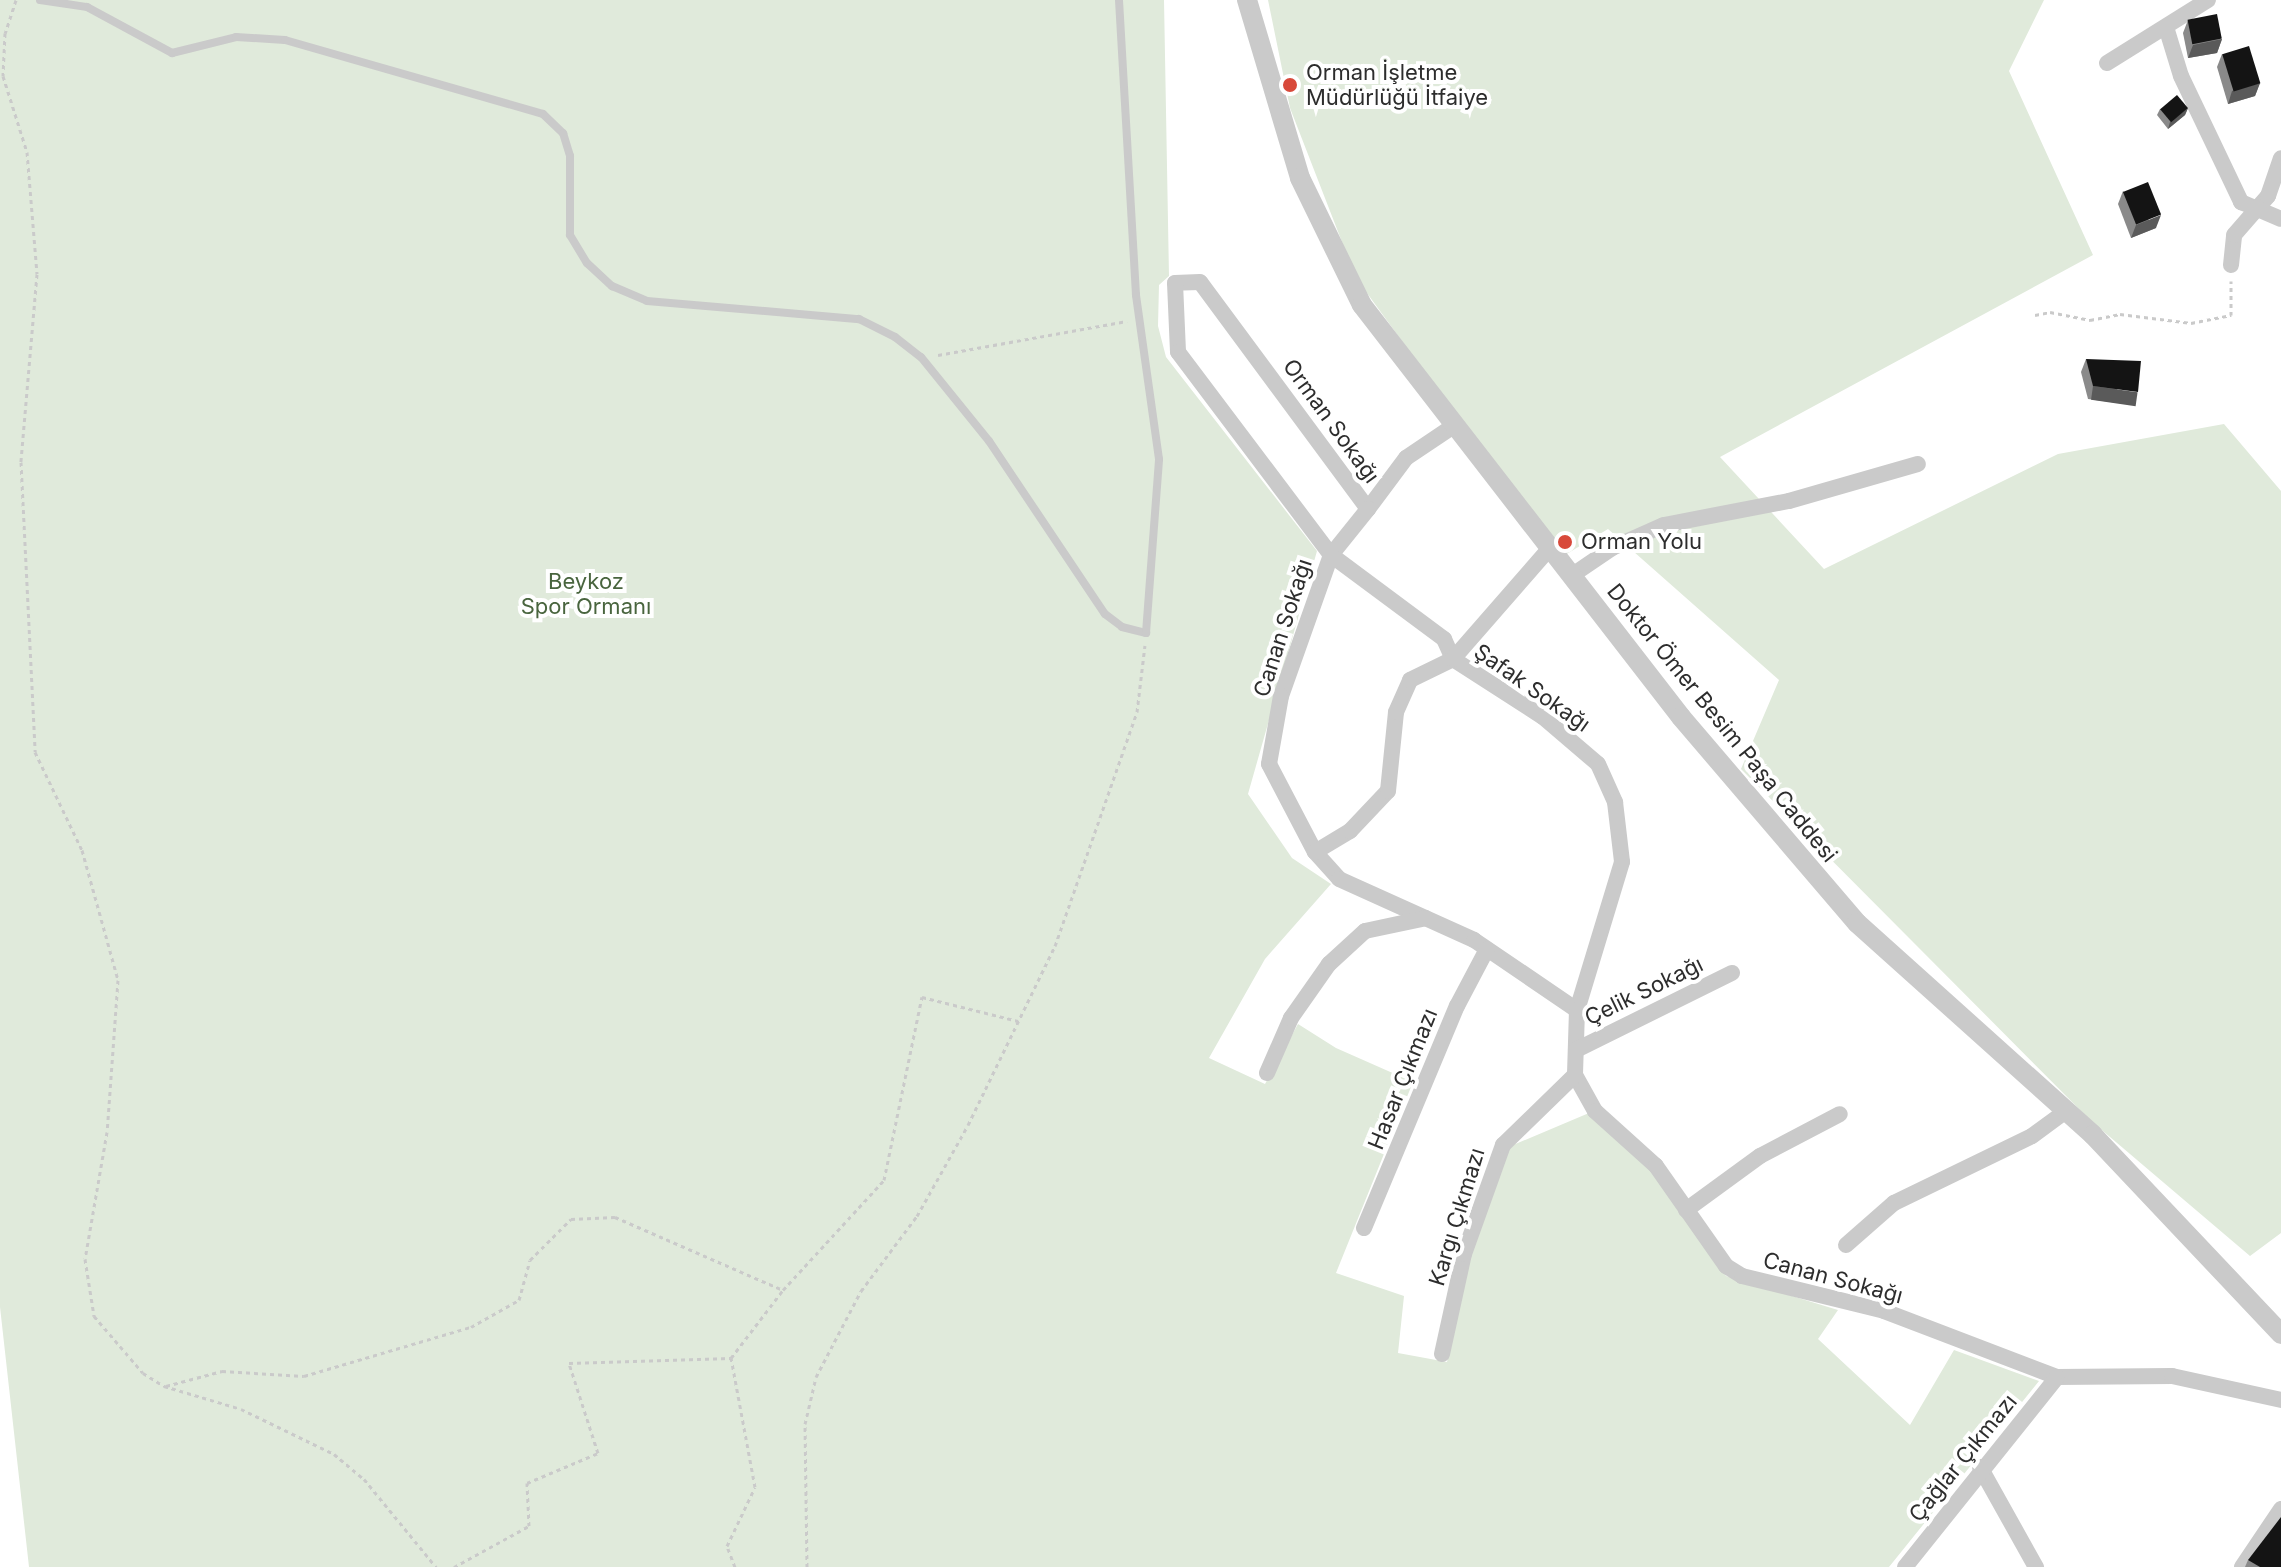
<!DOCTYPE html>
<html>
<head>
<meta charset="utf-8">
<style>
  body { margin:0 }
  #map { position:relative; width:2281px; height:1567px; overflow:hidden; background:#fff; font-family:Inter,sans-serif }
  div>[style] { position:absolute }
  .green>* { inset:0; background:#e0eadb }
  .path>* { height:3px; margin-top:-1.5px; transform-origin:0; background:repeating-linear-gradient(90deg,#cacaca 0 4px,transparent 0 8px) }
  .service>* { height:8px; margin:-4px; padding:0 4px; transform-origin:4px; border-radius:4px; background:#cacaca }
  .minor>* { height:16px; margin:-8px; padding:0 8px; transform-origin:8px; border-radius:8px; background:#cacaca }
  .tertiary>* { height:20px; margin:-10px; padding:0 10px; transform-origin:10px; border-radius:10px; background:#cacaca }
  .wall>* { inset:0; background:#8a8a8a }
  .shaded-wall>* { inset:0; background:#5a5a5a; transform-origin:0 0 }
  .building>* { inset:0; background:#141414; transform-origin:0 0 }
  .dots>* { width:22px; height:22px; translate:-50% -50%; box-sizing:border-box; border:4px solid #fff; border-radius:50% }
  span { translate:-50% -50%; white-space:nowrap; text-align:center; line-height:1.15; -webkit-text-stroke:8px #fff; paint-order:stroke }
  .poi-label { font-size:22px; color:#2d2d2d }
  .left { translate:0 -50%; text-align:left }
  .street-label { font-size:22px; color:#2d2d2d }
  .park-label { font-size:22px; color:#49653e }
</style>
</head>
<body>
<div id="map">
  <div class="green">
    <i style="clip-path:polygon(0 0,1164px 0,1169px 276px,1159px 285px,1158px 326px,1166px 357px,1317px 551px,1248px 794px,1292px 858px,1331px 884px,1265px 959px,1209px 1058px,1265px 1084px,1298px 1024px,1336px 1048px,1413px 1082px,1336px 1273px,1404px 1296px,1398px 1353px,1447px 1362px,1469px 1255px,1506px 1148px,1589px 1113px,1652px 1169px,1726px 1276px,1838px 1310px,1818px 1339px,1910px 1425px,1954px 1350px,2039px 1381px,1889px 1567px,29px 1567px,0 1307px)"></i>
    <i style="clip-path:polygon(1268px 0,2044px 0,2009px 71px,2093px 255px,1720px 457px,1824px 569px,2058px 454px,2224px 424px,2281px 491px,2281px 1233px,2250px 1256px,2090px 1120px,1741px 769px,1779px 680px,1608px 529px,1560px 558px,1356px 278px,1290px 108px)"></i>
  </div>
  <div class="path">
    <i style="left:16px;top:0;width:35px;rotate:108deg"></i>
    <i style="left:5px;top:33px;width:43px;rotate:92.7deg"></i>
    <i style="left:3px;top:76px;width:80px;rotate:72.5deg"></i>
    <i style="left:27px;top:152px;width:122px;rotate:85.3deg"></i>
    <i style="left:37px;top:274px;width:189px;rotate:94.9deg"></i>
    <i style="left:21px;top:462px;width:290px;rotate:87.2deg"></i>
    <i style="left:35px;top:752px;width:109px;rotate:64.4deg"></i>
    <i style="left:82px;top:850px;width:135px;rotate:74.5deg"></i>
    <i style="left:118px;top:980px;width:152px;rotate:94.1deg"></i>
    <i style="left:107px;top:1132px;width:129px;rotate:99.8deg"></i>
    <i style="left:85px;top:1259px;width:58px;rotate:81deg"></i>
    <i style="left:94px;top:1316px;width:75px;rotate:49.3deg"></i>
    <i style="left:143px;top:1373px;width:25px;rotate:32deg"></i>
    <i style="left:164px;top:1386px;width:80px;rotate:16.6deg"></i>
    <i style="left:241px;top:1409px;width:103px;rotate:25.8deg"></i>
    <i style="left:334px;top:1454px;width:39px;rotate:40deg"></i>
    <i style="left:364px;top:1479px;width:114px;rotate:50.7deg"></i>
    <i style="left:2035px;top:315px;width:15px;rotate:-11deg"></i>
    <i style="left:2050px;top:312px;width:41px;rotate:11.3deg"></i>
    <i style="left:2090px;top:320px;width:31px;rotate:-11deg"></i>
    <i style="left:2120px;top:314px;width:72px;rotate:7.2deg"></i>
    <i style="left:2191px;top:323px;width:41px;rotate:-11.3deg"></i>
    <i style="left:2231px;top:315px;width:34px;rotate:-90deg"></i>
    <i style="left:938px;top:355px;width:192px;rotate:-10.2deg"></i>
    <i style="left:166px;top:1386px;width:58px;rotate:-15deg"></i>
    <i style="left:222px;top:1371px;width:82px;rotate:3.5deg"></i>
    <i style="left:304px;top:1376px;width:174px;rotate:-16.4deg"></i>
    <i style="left:471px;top:1327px;width:55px;rotate:-29.4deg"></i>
    <i style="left:519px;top:1300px;width:41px;rotate:-74.6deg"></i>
    <i style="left:530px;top:1260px;width:58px;rotate:-45deg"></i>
    <i style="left:571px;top:1219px;width:44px;rotate:-2.6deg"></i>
    <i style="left:615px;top:1217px;width:183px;rotate:23.5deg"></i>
    <i style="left:454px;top:1567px;width:85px;rotate:-28.7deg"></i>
    <i style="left:529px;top:1526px;width:43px;rotate:-92.7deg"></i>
    <i style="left:527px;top:1483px;width:77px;rotate:-22.9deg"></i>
    <i style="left:598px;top:1453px;width:95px;rotate:-107.9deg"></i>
    <i style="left:569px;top:1363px;width:162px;rotate:-1.8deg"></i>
    <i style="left:735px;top:1567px;width:22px;rotate:-111deg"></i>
    <i style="left:727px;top:1546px;width:65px;rotate:-64.6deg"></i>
    <i style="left:755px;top:1487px;width:131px;rotate:-100.5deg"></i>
    <i style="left:731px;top:1358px;width:86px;rotate:-52.6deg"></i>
    <i style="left:783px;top:1290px;width:149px;rotate:-47.4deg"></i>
    <i style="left:884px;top:1180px;width:187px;rotate:-78.3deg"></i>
    <i style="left:922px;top:997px;width:99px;rotate:14deg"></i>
    <i style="left:807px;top:1567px;width:143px;rotate:-90.8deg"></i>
    <i style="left:805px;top:1424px;width:48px;rotate:-76.8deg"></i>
    <i style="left:816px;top:1377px;width:97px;rotate:-62.4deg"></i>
    <i style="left:861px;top:1291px;width:94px;rotate:-53.3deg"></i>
    <i style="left:917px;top:1216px;width:104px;rotate:-60.7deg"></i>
    <i style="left:968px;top:1125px;width:199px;rotate:-64.1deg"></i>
    <i style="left:1055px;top:946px;width:248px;rotate:-70.7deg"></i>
    <i style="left:1137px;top:712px;width:67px;rotate:-83.2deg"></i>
  </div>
  <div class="service">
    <i style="left:40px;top:0;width:48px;rotate:8.5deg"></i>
    <i style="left:87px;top:7px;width:97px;rotate:28.4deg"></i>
    <i style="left:172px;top:53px;width:66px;rotate:-14deg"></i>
    <i style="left:236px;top:37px;width:49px;rotate:3.5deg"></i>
    <i style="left:285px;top:40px;width:268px;rotate:16deg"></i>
    <i style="left:543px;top:114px;width:28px;rotate:44deg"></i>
    <i style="left:563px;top:133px;width:24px;rotate:73deg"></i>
    <i style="left:570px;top:156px;width:79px;rotate:90deg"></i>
    <i style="left:570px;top:235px;width:33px;rotate:59deg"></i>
    <i style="left:587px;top:263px;width:34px;rotate:43deg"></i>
    <i style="left:612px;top:286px;width:38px;rotate:23deg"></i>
    <i style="left:647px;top:301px;width:213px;rotate:4.9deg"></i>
    <i style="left:859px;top:319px;width:40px;rotate:26.6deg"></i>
    <i style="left:895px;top:337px;width:33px;rotate:38deg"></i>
    <i style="left:921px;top:357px;width:108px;rotate:51deg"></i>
    <i style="left:989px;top:441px;width:208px;rotate:56.2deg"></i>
    <i style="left:1105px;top:614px;width:21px;rotate:37deg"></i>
    <i style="left:1122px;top:627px;width:25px;rotate:14deg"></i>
    <i style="left:1146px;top:633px;width:174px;rotate:-85.7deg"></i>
    <i style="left:1159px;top:459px;width:166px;rotate:-98deg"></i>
    <i style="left:1136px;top:295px;width:295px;rotate:-93.3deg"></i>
  </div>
  <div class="minor">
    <i style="left:2166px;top:27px;width:51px;rotate:73deg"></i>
    <i style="left:2181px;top:76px;width:140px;rotate:64.5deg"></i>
    <i style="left:2241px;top:202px;width:43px;rotate:23deg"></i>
    <i style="left:2107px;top:63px;width:119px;rotate:-32deg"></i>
    <i style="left:2231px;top:265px;width:30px;rotate:-84deg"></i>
    <i style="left:2234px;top:235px;width:52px;rotate:-48.9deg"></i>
    <i style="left:2268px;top:196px;width:40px;rotate:-71.1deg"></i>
    <i style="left:1455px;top:425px;width:59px;rotate:146deg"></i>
    <i style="left:1406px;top:458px;width:64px;rotate:126.7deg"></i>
    <i style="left:1368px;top:509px;width:282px;rotate:-126.5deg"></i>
    <i style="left:1200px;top:282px;width:25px;rotate:178deg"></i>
    <i style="left:1175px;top:283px;width:69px;rotate:87.5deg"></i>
    <i style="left:1178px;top:352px;width:254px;rotate:53deg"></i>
    <i style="left:1331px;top:555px;width:141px;rotate:36.6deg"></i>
    <i style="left:1444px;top:639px;width:22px;rotate:66deg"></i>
    <i style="left:1453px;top:659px;width:107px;rotate:32.8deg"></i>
    <i style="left:1543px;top:717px;width:72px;rotate:40.5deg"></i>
    <i style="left:1598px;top:764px;width:42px;rotate:65.9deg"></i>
    <i style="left:1615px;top:802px;width:60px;rotate:83.3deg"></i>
    <i style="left:1622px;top:862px;width:155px;rotate:106.9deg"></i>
    <i style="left:1368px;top:509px;width:59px;rotate:128.8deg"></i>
    <i style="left:1331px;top:555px;width:150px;rotate:109.5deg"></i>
    <i style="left:1281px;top:696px;width:69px;rotate:100deg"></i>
    <i style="left:1269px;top:764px;width:99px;rotate:62.4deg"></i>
    <i style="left:1315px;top:852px;width:36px;rotate:48deg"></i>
    <i style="left:1339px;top:879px;width:148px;rotate:24.3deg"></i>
    <i style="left:1474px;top:940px;width:125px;rotate:34.2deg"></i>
    <i style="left:1577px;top:1010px;width:65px;rotate:91.8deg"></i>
    <i style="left:1575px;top:1075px;width:41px;rotate:60.9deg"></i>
    <i style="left:1595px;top:1111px;width:82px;rotate:42deg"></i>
    <i style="left:1656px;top:1166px;width:122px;rotate:55deg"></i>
    <i style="left:1726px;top:1266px;width:19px;rotate:32deg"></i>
    <i style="left:1742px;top:1276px;width:146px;rotate:13.8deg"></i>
    <i style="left:1884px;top:1311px;width:185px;rotate:20.9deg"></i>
    <i style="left:2057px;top:1377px;width:115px;rotate:-0.5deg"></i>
    <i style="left:2172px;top:1376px;width:112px;rotate:12.4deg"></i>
    <i style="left:1571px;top:576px;width:50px;rotate:-34.3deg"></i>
    <i style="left:1612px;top:548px;width:57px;rotate:-23.9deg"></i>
    <i style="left:1664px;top:525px;width:127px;rotate:-10.9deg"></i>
    <i style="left:1789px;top:501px;width:134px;rotate:-16deg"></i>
    <i style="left:1315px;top:852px;width:41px;rotate:-31deg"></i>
    <i style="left:1350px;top:831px;width:55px;rotate:-46.5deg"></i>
    <i style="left:1388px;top:791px;width:79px;rotate:-84.2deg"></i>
    <i style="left:1396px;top:712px;width:35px;rotate:-66deg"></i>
    <i style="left:1410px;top:680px;width:48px;rotate:-26deg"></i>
    <i style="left:1453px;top:659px;width:147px;rotate:-48.9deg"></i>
    <i style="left:1576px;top:1050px;width:174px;rotate:-26.3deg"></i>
    <i style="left:1267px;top:1073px;width:60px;rotate:-66.4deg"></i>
    <i style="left:1291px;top:1018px;width:66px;rotate:-54.9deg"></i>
    <i style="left:1329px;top:964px;width:49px;rotate:-42.5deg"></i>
    <i style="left:1365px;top:931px;width:62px;rotate:-12deg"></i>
    <i style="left:1686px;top:1210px;width:92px;rotate:-36.1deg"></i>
    <i style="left:1760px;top:1156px;width:90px;rotate:-27.7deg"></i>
    <i style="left:1364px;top:1228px;width:241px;rotate:-67.3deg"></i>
    <i style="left:1457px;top:1006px;width:64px;rotate:-62.2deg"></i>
    <i style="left:1846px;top:1245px;width:64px;rotate:-41.2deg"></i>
    <i style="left:1894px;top:1203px;width:153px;rotate:-25.9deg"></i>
    <i style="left:2032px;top:1136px;width:42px;rotate:-36.3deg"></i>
    <i style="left:1442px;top:1354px;width:102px;rotate:-77.6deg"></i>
    <i style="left:1464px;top:1254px;width:116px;rotate:-70.3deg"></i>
    <i style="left:1503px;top:1145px;width:100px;rotate:-44.2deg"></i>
    <i style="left:1980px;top:1467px;width:115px;rotate:60.8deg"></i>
    <i style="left:1905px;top:1567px;width:243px;rotate:-51.3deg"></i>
    <i style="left:2242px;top:1567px;width:70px;rotate:-56.1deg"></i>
  </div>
  <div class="tertiary">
    <i style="left:1247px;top:0;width:186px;rotate:73.4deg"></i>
    <i style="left:1300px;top:178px;width:141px;rotate:64deg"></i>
    <i style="left:1362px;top:305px;width:521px;rotate:52.25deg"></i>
    <i style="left:1681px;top:717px;width:271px;rotate:49.5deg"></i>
    <i style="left:1857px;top:923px;width:317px;rotate:41.9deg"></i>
    <i style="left:2093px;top:1135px;width:274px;rotate:46.6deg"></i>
  </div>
  <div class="wall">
    <i style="clip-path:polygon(2188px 20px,2222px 39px,2217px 53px,2188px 58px,2183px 33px)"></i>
    <i style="clip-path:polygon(2222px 54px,2260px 83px,2255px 96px,2228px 104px,2217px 67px)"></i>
    <i style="clip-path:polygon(2188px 108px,2185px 115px,2168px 129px,2157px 115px,2160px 109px)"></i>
    <i style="clip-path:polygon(2123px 191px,2156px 228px,2131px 238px,2118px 204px)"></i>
    <i style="clip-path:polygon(2086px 359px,2133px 405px,2088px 399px,2081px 372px)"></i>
    <i style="clip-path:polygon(2248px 1560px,2281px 1567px,2245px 1567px)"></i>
  </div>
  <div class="shaded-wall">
    <i style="clip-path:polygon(2222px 39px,2217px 53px,2188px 58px,2193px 45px)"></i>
    <i style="clip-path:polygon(2260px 83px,2255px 96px,2228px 104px,2232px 91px)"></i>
    <i style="clip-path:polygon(2188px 108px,2185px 115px,2168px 129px,2170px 122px)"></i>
    <i style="clip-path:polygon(2161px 215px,2156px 228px,2131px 238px,2136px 225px)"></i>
    <i style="left:2093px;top:386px;width:45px;height:14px;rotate:8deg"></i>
  </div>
  <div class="building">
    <i style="left:2217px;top:14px;width:25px;height:30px;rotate:79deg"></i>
    <i style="left:2249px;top:46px;width:39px;height:28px;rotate:73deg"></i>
    <i style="left:2177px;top:95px;width:17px;height:22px;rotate:50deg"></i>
    <i style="left:2148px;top:182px;width:35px;height:27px;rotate:68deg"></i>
    <i style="clip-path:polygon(2086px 359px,2141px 361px,2138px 392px,2093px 386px)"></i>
    <i style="clip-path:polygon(2281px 1517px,2281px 1567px,2260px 1567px,2248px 1560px)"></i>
  </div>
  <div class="dots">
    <i style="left:1290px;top:85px;background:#d8493a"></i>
    <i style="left:1565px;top:542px;background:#d8493a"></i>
  </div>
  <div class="poi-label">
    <span class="left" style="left:1306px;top:85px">Orman İşletme<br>Müdürlüğü İtfaiye</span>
    <span class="left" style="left:1581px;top:542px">Orman Yolu</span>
  </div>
  <div class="street-label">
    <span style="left:1331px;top:421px;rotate:54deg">Orman Sokağı</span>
    <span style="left:1283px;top:628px;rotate:-72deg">Canan Sokağı</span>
    <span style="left:1532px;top:688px;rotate:35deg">Şafak Sokağı</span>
    <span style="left:1722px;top:723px;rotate:51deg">Doktor Ömer Besim Paşa Caddesi</span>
    <span style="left:1644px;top:991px;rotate:-26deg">Çelik Sokağı</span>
    <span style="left:1403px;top:1079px;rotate:-68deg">Hasar Çıkmazı</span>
    <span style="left:1457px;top:1217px;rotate:-73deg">Kargı Çıkmazı</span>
    <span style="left:1833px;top:1278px;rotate:15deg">Canan Sokağı</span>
    <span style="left:1963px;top:1458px;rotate:-51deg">Çağlar Çıkmazı</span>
  </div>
  <div class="park-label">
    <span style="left:586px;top:594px">Beykoz<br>Spor Ormanı</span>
  </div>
</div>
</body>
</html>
